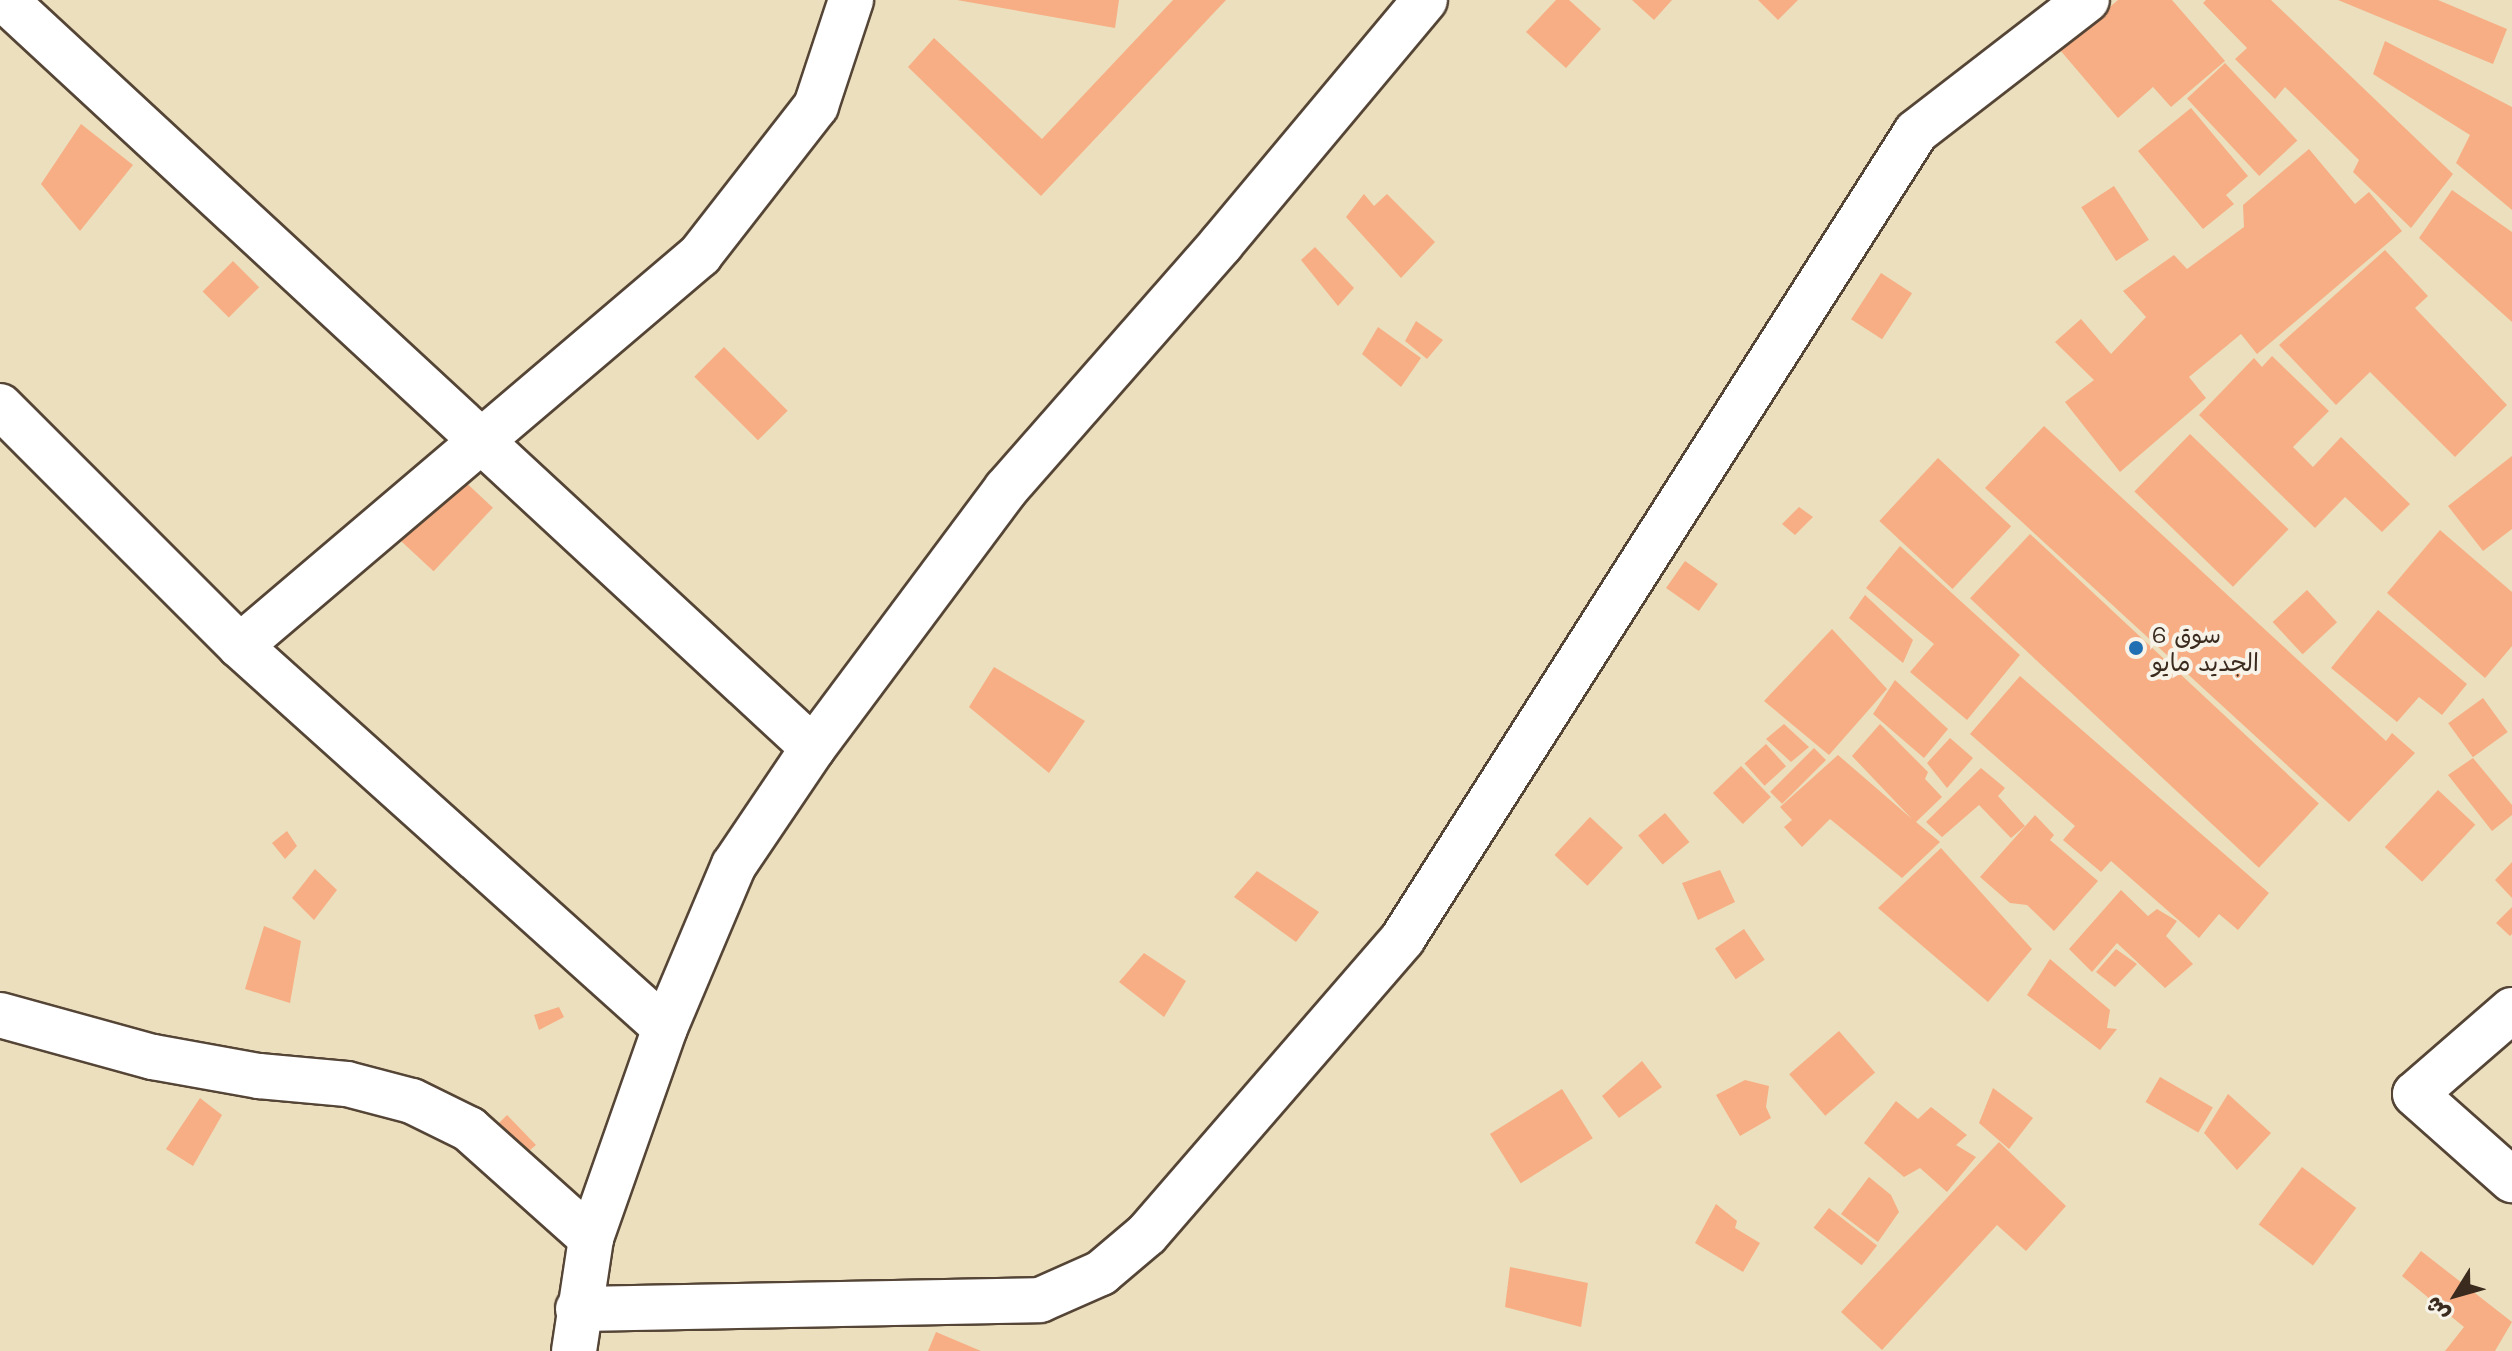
<!DOCTYPE html>
<html>
<head>
<meta charset="utf-8">
<style>
  body { margin:0 }
  #map { position:relative; width:2512px; height:1351px; overflow:hidden; background:#ebdfbd; font-family:Mali,"Playpen Sans Arabic",sans-serif }
  div>[style] { position:absolute }
  .building>* { inset:0; background:#f7ae84; transform-origin:0 0 }
  .roads { filter:drop-shadow(2px 0 #554536) drop-shadow(-2px 0 #554536) drop-shadow(0 2px #554536) drop-shadow(0 -2px #554536) }
  .minor>* { height:44px; margin:-22px; padding:0 22px; transform-origin:22px; border-radius:22px; background:#fff }
  .dots>* { width:22px; height:22px; translate:-50% -50%; box-sizing:border-box; border:4px solid #f7f3e8; border-radius:50% }
  span { translate:-50% -50%; white-space:nowrap; text-align:center; line-height:1.15; -webkit-text-stroke:8px #f7f3e8; paint-order:stroke }
  .poi-label { font-size:24px; color:#3b2a1e }
  .left { translate:0 -50%; text-align:left }
  .north { position:absolute; left:2416px; top:1255px; width:80px; height:80px; -webkit-text-stroke:6px #f7f3e8; paint-order:stroke; rotate:233deg; font-size:22px; font-weight:700; line-height:32px; text-align:center; color:#3b2a1e }
  .north::after { content:''; display:block; margin:auto; width:28px; height:36px; background:#3b2a1e; clip-path:polygon(50% 0,100% 100%,50% 72%,0 100%) }
</style>
</head>
<body>
<div id="map">
  <div class="building">
    <i style="clip-path:polygon(957px 0,1119px 0,1115px 28px)"></i>
    <i style="clip-path:polygon(1173px 0,1226px 0,1041px 196px,908px 67px,934px 38px,1042px 139px)"></i>
    <i style="clip-path:polygon(1556px 0,1569px 0,1601px 29px,1566px 68px,1526px 32px)"></i>
    <i style="clip-path:polygon(1632px 0,1672px 0,1654px 20px)"></i>
    <i style="clip-path:polygon(1758px 0,1798px 0,1778px 20px)"></i>
    <i style="clip-path:polygon(2118px 0,2172px 0,2225px 61px,2171px 107px,2153px 87px,2118px 118px,2060px 50px)"></i>
    <i style="clip-path:polygon(2206px 0,2271px 0,2453px 174px,2411px 228px,2353px 172px,2359px 160px,2285px 87px,2275px 99px,2235px 59px,2247px 48px,2203px 3px)"></i>
    <i style="clip-path:polygon(2338px 0,2438px 0,2507px 29px,2493px 64px)"></i>
    <i style="clip-path:polygon(2385px 41px,2512px 107px,2512px 210px,2456px 163px,2470px 135px,2373px 74px)"></i>
    <i style="left:2225px;top:63px;width:106px;height:52px;rotate:47deg"></i>
    <i style="clip-path:polygon(2191px 108px,2248px 176px,2226px 195px,2234px 204px,2203px 229px,2138px 151px)"></i>
    <i style="clip-path:polygon(81px 124px,133px 165px,80px 231px,41px 184px)"></i>
    <i style="clip-path:polygon(2309px 149px,2355px 204px,2369px 192px,2402px 231px,2257px 354px,2241px 334px,2189px 377px,2206px 398px,2120px 472px,2065px 402px,2094px 380px,2055px 342px,2081px 319px,2111px 354px,2146px 317px,2123px 291px,2174px 255px,2187px 269px,2244px 227px,2243px 205px)"></i>
    <i style="left:2114px;top:186px;width:64px;height:39px;rotate:57deg"></i>
    <i style="clip-path:polygon(2452px 190px,2512px 232px,2512px 322px,2419px 238px)"></i>
    <i style="clip-path:polygon(1364px 194px,1374px 206px,1387px 194px,1435px 242px,1401px 278px,1346px 217px)"></i>
    <i style="clip-path:polygon(1315px 247px,1354px 288px,1338px 306px,1301px 260px)"></i>
    <i style="clip-path:polygon(2385px 250px,2428px 296px,2415px 308px,2507px 405px,2455px 457px,2370px 372px,2336px 405px,2279px 345px)"></i>
    <i style="left:233px;top:261px;width:37px;height:43px;rotate:45deg"></i>
    <i style="left:1881px;top:273px;width:37px;height:55px;rotate:33deg"></i>
    <i style="clip-path:polygon(1416px 321px,1443px 340px,1427px 359px,1405px 341px)"></i>
    <i style="clip-path:polygon(1378px 327px,1421px 358px,1401px 387px,1362px 354px)"></i>
    <i style="left:724px;top:347px;width:90px;height:42px;rotate:45deg"></i>
    <i style="clip-path:polygon(2272px 356px,2329px 411px,2293px 447px,2313px 467px,2341px 437px,2410px 504px,2382px 532px,2345px 497px,2315px 528px,2199px 415px,2254px 358px,2262px 367px)"></i>
    <i style="clip-path:polygon(2044px 426px,2386px 741px,2392px 733px,2415px 753px,2349px 822px,1985px 488px)"></i>
    <i style="left:2190px;top:434px;width:137px;height:80px;rotate:44deg"></i>
    <i style="clip-path:polygon(2512px 456px,2512px 529px,2483px 551px,2448px 506px)"></i>
    <i style="left:1938px;top:458px;width:100px;height:86px;rotate:43deg"></i>
    <i style="left:460px;top:477px;width:45px;height:87px;rotate:43deg"></i>
    <i style="clip-path:polygon(1799px 507px,1813px 517px,1795px 535px,1782px 524px)"></i>
    <i style="clip-path:polygon(2440px 530px,2512px 592px,2512px 646px,2485px 678px,2387px 593px)"></i>
    <i style="left:2030px;top:534px;width:395px;height:88px;rotate:43deg"></i>
    <i style="clip-path:polygon(1900px 546px,2020px 655px,1967px 720px,1910px 672px,1934px 644px,1866px 588px)"></i>
    <i style="left:1685px;top:561px;width:40px;height:33px;rotate:35deg"></i>
    <i style="left:2307px;top:590px;width:44px;height:47px;rotate:47deg"></i>
    <i style="clip-path:polygon(1865px 595px,1913px 640px,1903px 663px,1849px 618px)"></i>
    <i style="clip-path:polygon(2378px 610px,2467px 684px,2442px 715px,2419px 697px,2397px 722px,2331px 668px)"></i>
    <i style="clip-path:polygon(1832px 629px,1887px 689px,1829px 755px,1764px 701px)"></i>
    <i style="clip-path:polygon(994px 667px,1085px 721px,1049px 773px,969px 707px)"></i>
    <i style="clip-path:polygon(2020px 676px,2269px 893px,2238px 930px,2219px 914px,2199px 938px,2111px 861px,2101px 872px,2063px 840px,2075px 826px,1970px 734px)"></i>
    <i style="clip-path:polygon(1895px 680px,1948px 729px,1924px 758px,1873px 714px)"></i>
    <i style="left:2483px;top:698px;width:42px;height:43px;rotate:54deg"></i>
    <i style="clip-path:polygon(1784px 724px,1809px 747px,1791px 762px,1766px 739px)"></i>
    <i style="clip-path:polygon(1880px 724px,1928px 772px,1925px 779px,1942px 797px,1916px 822px,1940px 842px,1902px 878px,1830px 819px,1802px 847px,1784px 827px,1792px 820px,1780px 807px,1838px 755px,1912px 819px,1852px 756px)"></i>
    <i style="clip-path:polygon(1950px 738px,1973px 758px,1947px 788px,1927px 763px)"></i>
    <i style="left:1766px;top:744px;width:30px;height:29px;rotate:48deg"></i>
    <i style="left:1814px;top:748px;width:17px;height:62px;rotate:45deg"></i>
    <i style="clip-path:polygon(2473px 758px,2512px 805px,2512px 815px,2492px 831px,2448px 775px)"></i>
    <i style="left:1741px;top:766px;width:43px;height:39px;rotate:46deg"></i>
    <i style="clip-path:polygon(1981px 768px,2005px 788px,1998px 796px,2025px 826px,2011px 838px,1979px 805px,1942px 837px,1926px 822px)"></i>
    <i style="left:2438px;top:790px;width:51px;height:78px;rotate:43deg"></i>
    <i style="left:1665px;top:813px;width:38px;height:35px;rotate:50deg"></i>
    <i style="clip-path:polygon(2035px 815px,2054px 835px,2050px 840px,2098px 881px,2054px 931px,2027px 905px,2010px 903px,1980px 877px)"></i>
    <i style="left:1590px;top:817px;width:45px;height:52px;rotate:43deg"></i>
    <i style="clip-path:polygon(287px 831px,297px 846px,285px 859px,272px 843px)"></i>
    <i style="clip-path:polygon(1941px 848px,2032px 949px,1988px 1002px,1878px 908px)"></i>
    <i style="clip-path:polygon(2512px 862px,2512px 898px,2495px 880px)"></i>
    <i style="clip-path:polygon(315px 869px,337px 890px,314px 920px,292px 898px)"></i>
    <i style="clip-path:polygon(1720px 870px,1735px 902px,1698px 920px,1682px 883px)"></i>
    <i style="clip-path:polygon(1257px 871px,1319px 912px,1296px 942px,1234px 897px)"></i>
    <i style="clip-path:polygon(2121px 890px,2148px 916px,2157px 909px,2177px 921px,2166px 936px,2193px 964px,2165px 988px,2117px 943px,2092px 972px,2069px 949px)"></i>
    <i style="clip-path:polygon(2512px 907px,2512px 934px,2510px 936px,2496px 923px)"></i>
    <i style="clip-path:polygon(264px 926px,301px 941px,290px 1003px,245px 989px)"></i>
    <i style="left:1744px;top:929px;width:37px;height:35px;rotate:56deg"></i>
    <i style="clip-path:polygon(2116px 949px,2137px 964px,2115px 987px,2096px 972px)"></i>
    <i style="clip-path:polygon(1144px 953px,1186px 981px,1164px 1017px,1119px 982px)"></i>
    <i style="clip-path:polygon(2050px 959px,2110px 1010px,2107px 1028px,2117px 1029px,2100px 1050px,2027px 995px)"></i>
    <i style="clip-path:polygon(559px 1007px,564px 1017px,539px 1030px,534px 1015px)"></i>
    <i style="left:1839px;top:1031px;width:55px;height:66px;rotate:49deg"></i>
    <i style="clip-path:polygon(1642px 1061px,1662px 1087px,1619px 1118px,1602px 1096px)"></i>
    <i style="left:2160px;top:1077px;width:61px;height:29px;rotate:30deg"></i>
    <i style="clip-path:polygon(1745px 1080px,1769px 1086px,1766px 1107px,1771px 1118px,1740px 1136px,1716px 1095px)"></i>
    <i style="clip-path:polygon(1993px 1088px,2033px 1118px,2009px 1149px,1979px 1123px)"></i>
    <i style="left:1562px;top:1089px;width:58px;height:85px;rotate:58deg"></i>
    <i style="clip-path:polygon(2228px 1094px,2271px 1133px,2237px 1170px,2204px 1133px)"></i>
    <i style="clip-path:polygon(200px 1098px,222px 1115px,193px 1166px,166px 1149px)"></i>
    <i style="clip-path:polygon(1896px 1101px,1918px 1119px,1931px 1107px,1967px 1135px,1956px 1145px,1976px 1157px,1947px 1192px,1920px 1168px,1904px 1177px,1864px 1143px)"></i>
    <i style="clip-path:polygon(507px 1115px,536px 1145px,524px 1155px,498px 1124px)"></i>
    <i style="clip-path:polygon(1999px 1142px,2066px 1206px,2026px 1251px,1997px 1225px,1882px 1350px,1841px 1312px)"></i>
    <i style="left:2302px;top:1167px;width:68px;height:72px;rotate:37deg"></i>
    <i style="clip-path:polygon(1869px 1177px,1891px 1195px,1899px 1212px,1878px 1242px,1841px 1214px)"></i>
    <i style="clip-path:polygon(1716px 1204px,1737px 1221px,1735px 1228px,1760px 1243px,1743px 1272px,1695px 1243px)"></i>
    <i style="left:1829px;top:1208px;width:61px;height:25px;rotate:38deg"></i>
    <i style="clip-path:polygon(2421px 1251px,2512px 1322px,2495px 1351px,2445px 1351px,2464px 1327px,2402px 1276px)"></i>
    <i style="clip-path:polygon(1510px 1267px,1588px 1283px,1581px 1327px,1505px 1307px)"></i>
    <i style="clip-path:polygon(936px 1332px,981px 1351px,928px 1351px)"></i>
  </div>
  <div class="roads">
    <div class="minor">
      <i style="left:5px;top:0;width:1101px;rotate:42.79deg"></i>
      <i style="left:0;top:406px;width:339px;rotate:45deg"></i>
      <i style="left:240px;top:646px;width:571px;rotate:41.95deg"></i>
      <i style="left:240px;top:646px;width:604px;rotate:-40.36deg"></i>
      <i style="left:700px;top:255px;width:189px;rotate:-52.1deg"></i>
      <i style="left:816px;top:106px;width:112px;rotate:-71.7deg"></i>
      <i style="left:2512px;top:1010px;width:128px;rotate:139.1deg"></i>
      <i style="left:2415px;top:1094px;width:130px;rotate:41.6deg"></i>
      <i style="left:0;top:1015px;width:159px;rotate:15.4deg"></i>
      <i style="left:153px;top:1057px;width:108px;rotate:10.2deg"></i>
      <i style="left:259px;top:1076px;width:88px;rotate:5.2deg"></i>
      <i style="left:347px;top:1084px;width:67px;rotate:14.7deg"></i>
      <i style="left:412px;top:1101px;width:64px;rotate:26.2deg"></i>
      <i style="left:469px;top:1129px;width:164px;rotate:41.8deg"></i>
      <i style="left:578px;top:1309px;width:462px;rotate:-1.1deg"></i>
      <i style="left:1040px;top:1300px;width:67px;rotate:-23.9deg"></i>
      <i style="left:1101px;top:1273px;width:60px;rotate:-40.3deg"></i>
      <i style="left:1147px;top:1234px;width:391px;rotate:-49.1deg"></i>
      <i style="left:1403px;top:938px;width:955px;rotate:-57.52deg"></i>
      <i style="left:1916px;top:132px;width:216px;rotate:-37.7deg"></i>
      <i style="left:574px;top:1351px;width:114px;rotate:-81.4deg"></i>
      <i style="left:591px;top:1238px;width:223px;rotate:-70.6deg"></i>
      <i style="left:665px;top:1028px;width:177px;rotate:-67.1deg"></i>
      <i style="left:734px;top:865px;width:141px;rotate:-56deg"></i>
      <i style="left:813px;top:748px;width:323px;rotate:-53.3deg"></i>
      <i style="left:1006px;top:489px;width:326px;rotate:-48.7deg"></i>
      <i style="left:1221px;top:244px;width:318px;rotate:-50.1deg"></i>
    </div>
  </div>
  <div class="dots">
    <i style="left:2136px;top:648px;background:#1f6fb2"></i>
  </div>
  <div class="poi-label">
    <span class="left" style="left:2152px;top:648px">سوق 6<br>الجديد مايو</span>
  </div>
  <div class="north">ش</div>
</div>
</body>
</html>
